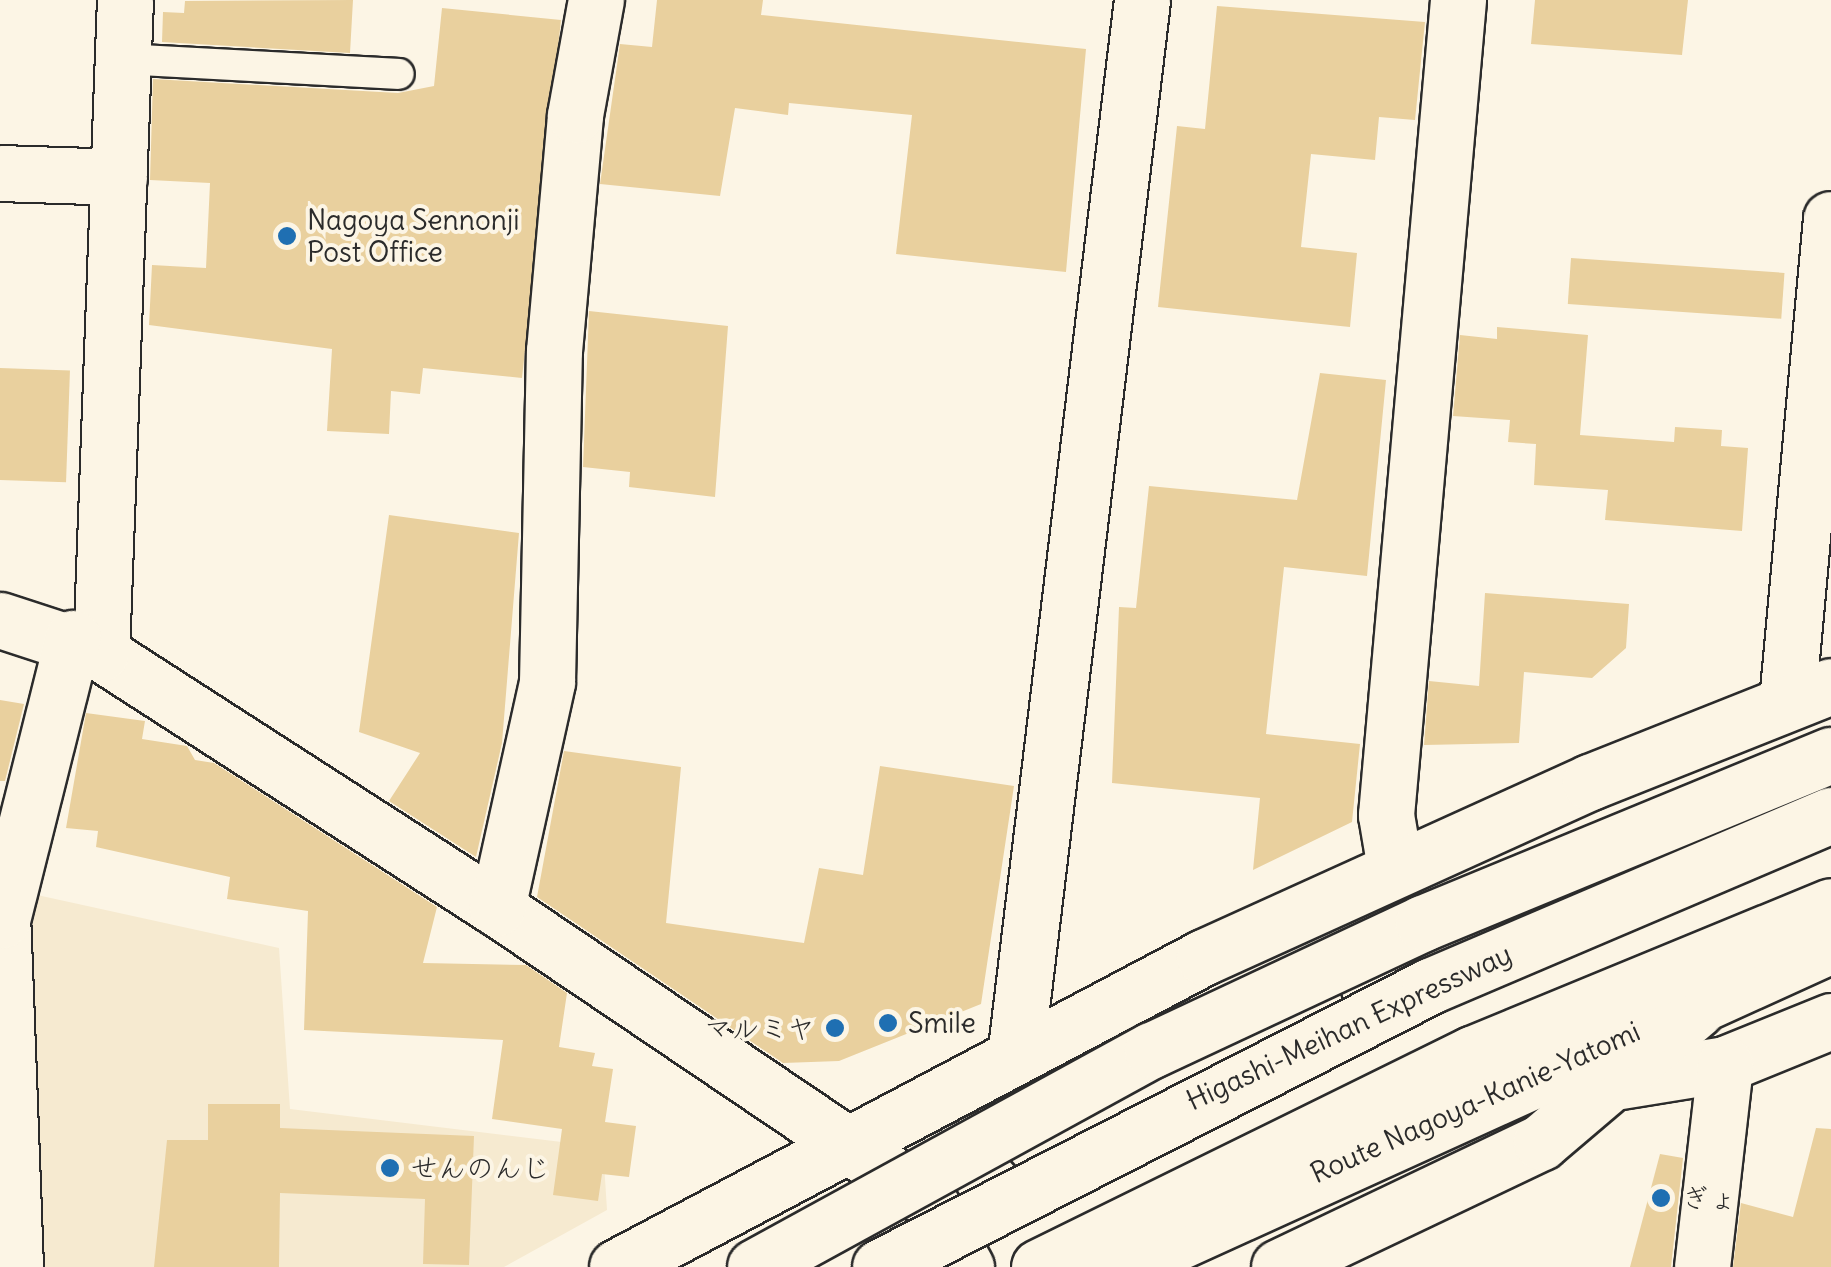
<!DOCTYPE html>
<html>
<head>
<meta charset="utf-8">
<style>
  body { margin:0 }
  #map { position:relative; width:1831px; height:1267px; overflow:hidden; background:#fcf5e5; font-family:Delius,"Klee One",sans-serif }
  div>[style] { position:absolute }
  .built>* { inset:0; background:#f6ead0 }
  .building>* { inset:0; background:#e9d09e; transform-origin:0 0 }
  .roads { filter:drop-shadow(2px 0 #2b2b2b) drop-shadow(-2px 0 #2b2b2b) drop-shadow(0 2px #2b2b2b) drop-shadow(0 -2px #2b2b2b) }
  .service>* { height:30px; margin:-15px; padding:0 15px; transform-origin:15px; border-radius:15px; background:#fcf5e5 }
  .minor>* { height:55px; margin:-27.5px; padding:0 27.5px; transform-origin:27.5px; border-radius:27.5px; background:#fcf5e5 }
  .primary>* { height:55px; margin:-27.5px; padding:0 27.5px; transform-origin:27.5px; border-radius:27.5px; background:#fcf5e5 }
  .motorway>* { height:55px; margin:-27.5px; padding:0 27.5px; transform-origin:27.5px; border-radius:27.5px; background:#fcf5e5 }
  .bridges { filter:drop-shadow(2px 0 #2b2b2b) drop-shadow(-2px 0 #2b2b2b) drop-shadow(0 2px #2b2b2b) drop-shadow(0 -2px #2b2b2b) }
  .motorway-bridge>* { height:55px; margin:-27.5px; padding:0 27.5px; transform-origin:27.5px; border-radius:27.5px; background:#fcf5e5 }
  .dots>* { width:28px; height:28px; translate:-50% -50%; box-sizing:border-box; border:5px solid #fcf5e5; border-radius:50% }
  span { translate:-50% -50%; white-space:nowrap; text-align:center; line-height:1.15; -webkit-text-stroke:8px #fcf5e5; paint-order:stroke }
  .poi-label { font-size:28px; color:#2b2b2b }
  .left { translate:0 -50%; text-align:left }
  .right { translate:-100% -50%; text-align:right }
  .street-label { font-size:28px; color:#2b2b2b }
</style>
</head>
<body>
<div id="map">
  <div class="built">
    <i style="clip-path:polygon(28px 893px,279px 948px,290px 1109px,603px 1147px,607px 1210px,504px 1267px,38px 1267px)"></i>
  </div>
  <div class="building">
    <i style="clip-path:polygon(353px 0,350px 53px,162px 42px,163px 12px,184px 13px,185px 1px)"></i>
    <i style="clip-path:polygon(657px 0,763px 0,761px 15px,1086px 49px,1066px 272px,896px 254px,912px 115px,789px 103px,788px 115px,735px 108px,720px 196px,600px 184px,620px 44px,652px 47px)"></i>
    <i style="clip-path:polygon(1535px 0,1688px 0,1682px 55px,1531px 44px)"></i>
    <i style="clip-path:polygon(1217px 6px,1425px 22px,1415px 120px,1379px 117px,1375px 160px,1311px 154px,1301px 247px,1357px 253px,1350px 327px,1158px 307px,1177px 126px,1205px 129px)"></i>
    <i style="clip-path:polygon(442px 8px,561px 20px,522px 378px,423px 368px,420px 394px,391px 391px,389px 434px,327px 431px,332px 349px,149px 325px,152px 265px,206px 268px,210px 183px,150px 180px,153px 79px,398px 93px,434px 86px)"></i>
    <i style="left:1571px;top:258px;width:214px;height:46px;rotate:4deg"></i>
    <i style="clip-path:polygon(589px 311px,728px 326px,715px 497px,629px 487px,630px 472px,583px 467px)"></i>
    <i style="clip-path:polygon(1497px 327px,1588px 335px,1580px 435px,1674px 442px,1675px 427px,1722px 430px,1721px 446px,1748px 448px,1742px 531px,1605px 520px,1608px 490px,1534px 485px,1536px 444px,1508px 442px,1510px 420px,1453px 416px,1460px 335px,1497px 339px)"></i>
    <i style="left:0;top:368px;width:70px;height:112px;rotate:2deg"></i>
    <i style="clip-path:polygon(1320px 373px,1386px 380px,1367px 576px,1284px 567px,1266px 734px,1360px 744px,1352px 822px,1253px 870px,1260px 798px,1112px 783px,1119px 607px,1136px 608px,1149px 486px,1297px 500px)"></i>
    <i style="clip-path:polygon(389px 515px,519px 533px,502px 743px,476px 857px,389px 801px,420px 753px,359px 732px)"></i>
    <i style="clip-path:polygon(1485px 593px,1629px 604px,1626px 648px,1592px 678px,1524px 672px,1519px 743px,1424px 745px,1429px 681px,1479px 686px)"></i>
    <i style="clip-path:polygon(0 700px,24px 704px,5px 781px,0 781px)"></i>
    <i style="clip-path:polygon(86px 713px,145px 721px,142px 739px,187px 746px,195px 760px,214px 763px,437px 907px,423px 963px,526px 965px,567px 993px,559px 1047px,595px 1053px,592px 1066px,613px 1069px,605px 1122px,636px 1126px,629px 1177px,602px 1174px,598px 1201px,553px 1195px,562px 1129px,492px 1119px,503px 1040px,304px 1030px,308px 911px,227px 899px,230px 877px,96px 847px,98px 831px,66px 828px)"></i>
    <i style="clip-path:polygon(564px 751px,681px 767px,666px 923px,804px 943px,819px 868px,863px 875px,880px 766px,1014px 786px,981px 1004px,839px 1061px,783px 1063px,537px 897px)"></i>
    <i style="clip-path:polygon(208px 1104px,280px 1104px,280px 1128px,474px 1136px,469px 1265px,423px 1264px,425px 1199px,280px 1193px,279px 1267px,154px 1267px,167px 1140px,208px 1140px)"></i>
    <i style="clip-path:polygon(1816px 1128px,1831px 1129px,1831px 1267px,1733px 1267px,1741px 1203px,1793px 1217px)"></i>
    <i style="clip-path:polygon(1660px 1154px,1683px 1158px,1671px 1267px,1630px 1267px)"></i>
  </div>
  <div class="roads">
    <div class="service">
      <i style="left:123px;top:59px;width:276px;rotate:3.1deg"></i>
    </div>
    <div class="minor">
      <i style="left:0;top:173px;width:119px;rotate:1.9deg"></i>
      <i style="left:0;top:620px;width:106px;rotate:18.1deg"></i>
      <i style="left:101px;top:653px;width:471px;rotate:32.8deg"></i>
      <i style="left:497px;top:908px;width:520px;rotate:34.03deg"></i>
      <i style="left:928px;top:1199px;width:78px;rotate:60.8deg"></i>
      <i style="left:101px;top:653px;width:653px;rotate:-87.9deg"></i>
      <i style="left:1787px;top:702px;width:485px;rotate:-84.8deg"></i>
      <i style="left:1395px;top:868px;width:54px;rotate:-99.6deg"></i>
      <i style="left:1386px;top:815px;width:818px;rotate:-84.95deg"></i>
      <i style="left:497px;top:908px;width:231px;rotate:-77.5deg"></i>
      <i style="left:547px;top:682px;width:331px;rotate:-88.8deg"></i>
      <i style="left:554px;top:351px;width:237px;rotate:-84.9deg"></i>
      <i style="left:575px;top:115px;width:117px;rotate:-79.7deg"></i>
      <i style="left:1016px;top:1049px;width:1057px;rotate:-83.15deg"></i>
      <i style="left:1620px;top:1081px;width:106px;rotate:-9.2deg"></i>
      <i style="left:1725px;top:1064px;width:114px;rotate:-22.1deg"></i>
      <i style="left:15px;top:1267px;width:347px;rotate:-92.1deg"></i>
      <i style="left:2px;top:920px;width:291px;rotate:-75.9deg"></i>
      <i style="left:617px;top:1267px;width:664px;rotate:-27.84deg"></i>
      <i style="left:1204px;top:957px;width:424px;rotate:-24.4deg"></i>
      <i style="left:1590px;top:782px;width:259px;rotate:-21.7deg"></i>
      <i style="left:1279px;top:1267px;width:290px;rotate:-25.5deg"></i>
      <i style="left:1541px;top:1142px;width:204px;rotate:-40.4deg"></i>
      <i style="left:1702px;top:1267px;width:204px;rotate:-83.5deg"></i>
    </div>
    <div class="primary">
      <i style="left:1034px;top:1144px;width:313px;rotate:-26.7deg"></i>
      <i style="left:1123px;top:1267px;width:778px;rotate:-24.46deg"></i>
    </div>
    <div class="motorway">
      <i style="left:1039px;top:1267px;width:483px;rotate:-26.2deg"></i>
      <i style="left:1472px;top:1054px;width:388px;rotate:-22.4deg"></i>
    </div>
  </div>
  <div class="bridges">
    <div class="motorway-bridge">
      <i style="left:755px;top:1267px;width:452px;rotate:-28.7deg"></i>
      <i style="left:1152px;top:1050px;width:299px;rotate:-25.1deg"></i>
      <i style="left:1423px;top:923px;width:441px;rotate:-22.4deg"></i>
      <i style="left:880px;top:1267px;width:618px;rotate:-27.06deg"></i>
      <i style="left:1430px;top:986px;width:436px;rotate:-23.1deg"></i>
    </div>
  </div>
  <div class="dots">
    <i style="left:287px;top:236px;background:#1f6fb2"></i>
    <i style="left:888px;top:1023px;background:#1f6fb2"></i>
    <i style="left:835px;top:1028px;background:#1f6fb2"></i>
    <i style="left:390px;top:1168px;background:#1f6fb2"></i>
    <i style="left:1661px;top:1198px;background:#1f6fb2"></i>
  </div>
  <div class="poi-label">
    <span class="left" style="left:307px;top:236px">Nagoya Sennonji<br>Post Office</span>
    <span class="left" style="left:908px;top:1023px">Smile</span>
    <span class="right" style="left:815px;top:1028px">マルミヤ</span>
    <span class="left" style="left:410px;top:1168px">せんのんじ</span>
    <span class="left" style="left:1681px;top:1198px">ぎょ</span>
  </div>
  <div class="street-label">
    <span style="left:1349px;top:1027px;rotate:-25deg">Higashi-Meihan Expressway</span>
    <span style="left:1475px;top:1102px;rotate:-24deg">Route Nagoya-Kanie-Yatomi</span>
  </div>
</div>
</body>
</html>
